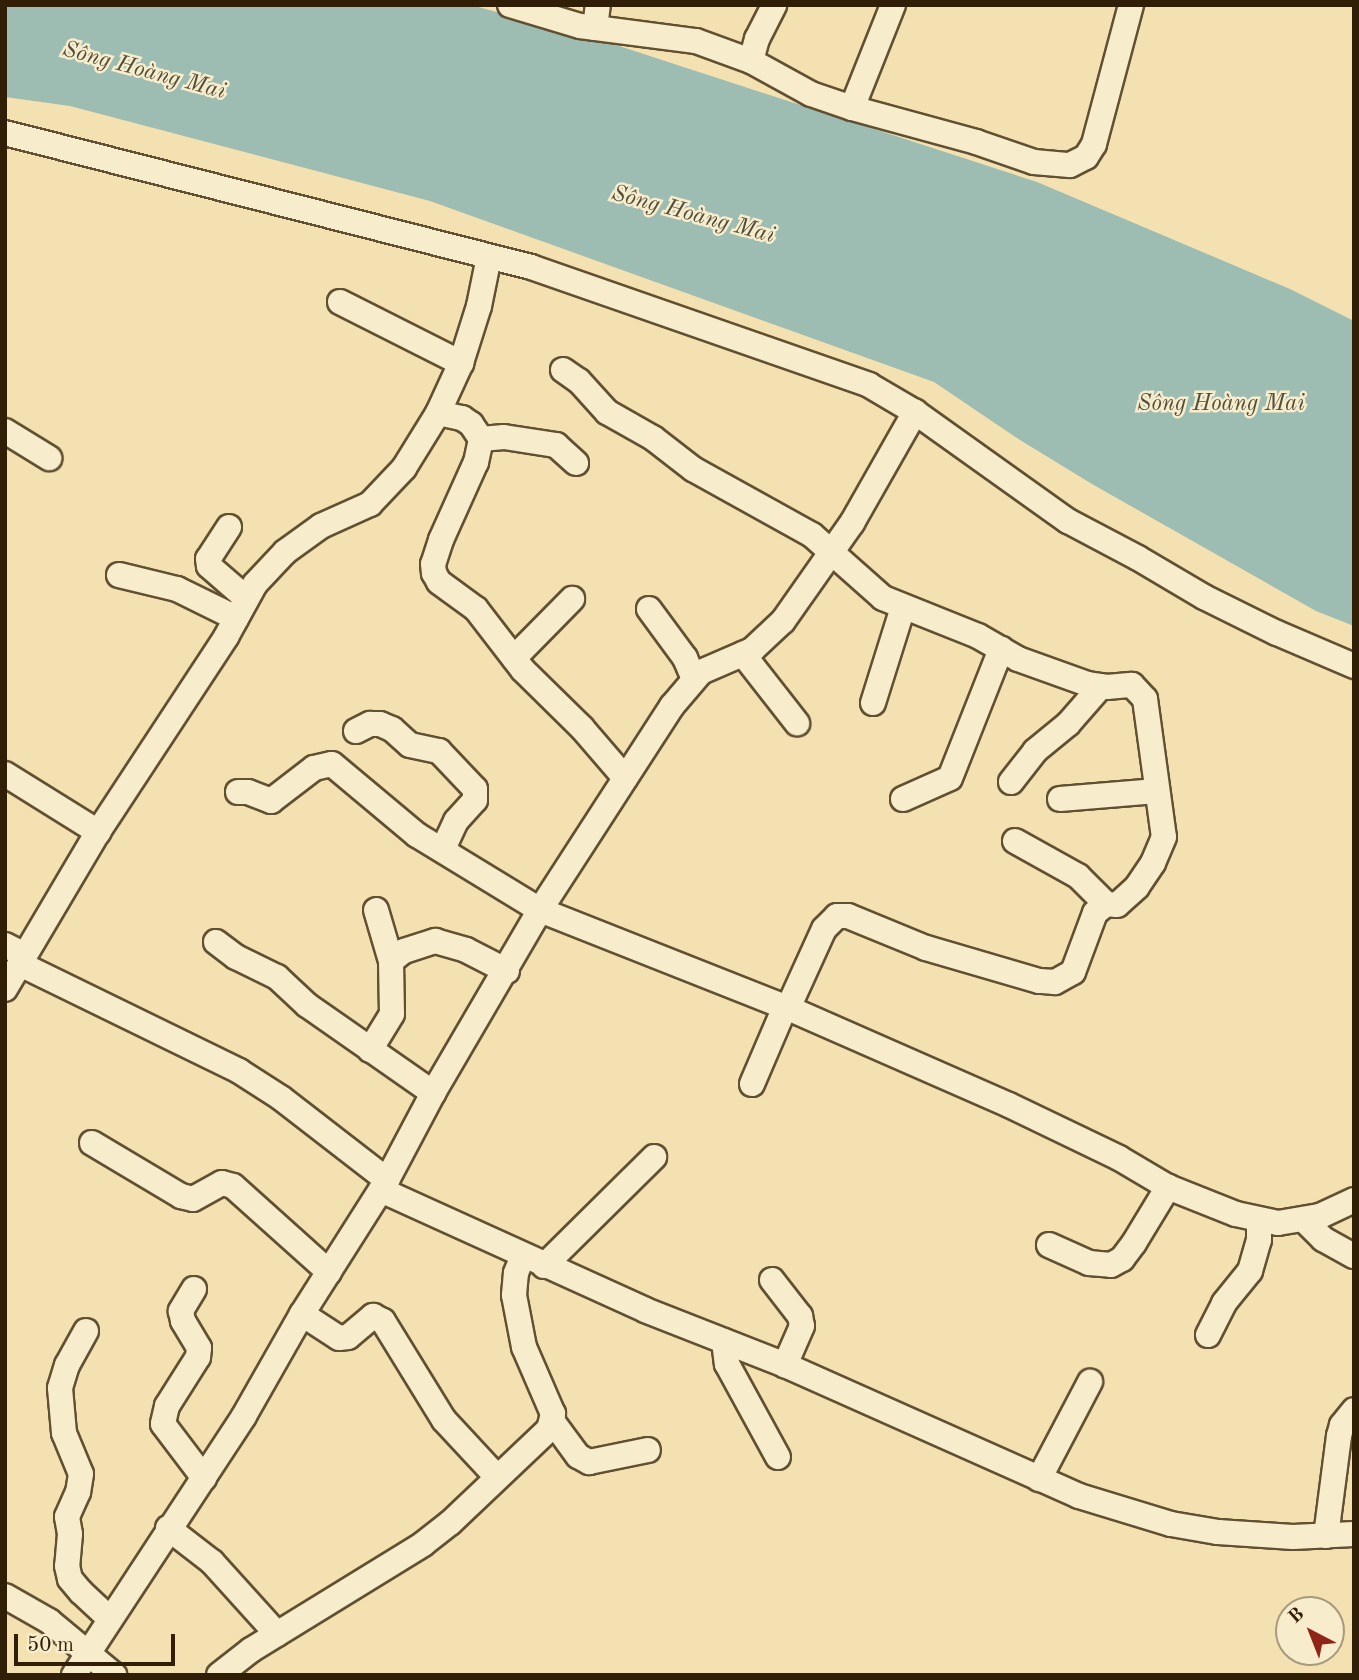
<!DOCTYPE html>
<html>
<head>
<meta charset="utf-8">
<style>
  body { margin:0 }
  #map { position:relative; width:1359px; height:1680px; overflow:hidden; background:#f3e1b1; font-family:"Old Standard TT",serif }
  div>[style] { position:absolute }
  .water>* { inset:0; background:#9dbcb2 }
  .roads { filter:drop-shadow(2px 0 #615031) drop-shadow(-2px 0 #615031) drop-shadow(0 2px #615031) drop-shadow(0 -2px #615031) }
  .minor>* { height:24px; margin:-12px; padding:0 12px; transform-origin:12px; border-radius:12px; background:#f7eccc }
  span { translate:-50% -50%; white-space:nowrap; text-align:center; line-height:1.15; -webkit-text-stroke:5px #f7eccc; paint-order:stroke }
  .water-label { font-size:23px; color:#514e3a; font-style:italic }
  .frame { position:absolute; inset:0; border:7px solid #301f06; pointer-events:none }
  .north { position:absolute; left:1275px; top:1596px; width:70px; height:70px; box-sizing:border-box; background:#f7eccc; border:2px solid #a79a7d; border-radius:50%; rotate:318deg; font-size:19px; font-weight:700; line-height:28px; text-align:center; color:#301f06 }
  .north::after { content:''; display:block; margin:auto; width:24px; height:32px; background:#8f2418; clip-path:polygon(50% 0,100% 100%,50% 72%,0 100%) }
  .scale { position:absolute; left:14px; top:1634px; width:161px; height:32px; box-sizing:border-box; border:4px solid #301f06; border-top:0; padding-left:9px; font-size:21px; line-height:24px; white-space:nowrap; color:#301f06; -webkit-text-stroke:5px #f7eccc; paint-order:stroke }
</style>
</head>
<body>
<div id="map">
  <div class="water">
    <i style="clip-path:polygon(5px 5px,471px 5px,613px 44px,1037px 182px,1290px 289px,1354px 321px,1354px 626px,1316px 611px,1092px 484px,1020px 440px,934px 382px,430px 201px,70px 106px,5px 97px)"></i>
  </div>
  <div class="roads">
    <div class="minor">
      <i style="left:510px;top:5px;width:73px;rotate:16.7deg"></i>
      <i style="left:580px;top:26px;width:117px;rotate:7.4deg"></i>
      <i style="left:696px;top:41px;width:59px;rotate:20deg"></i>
      <i style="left:751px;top:61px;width:68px;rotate:28.8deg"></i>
      <i style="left:811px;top:94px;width:43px;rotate:18.9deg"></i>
      <i style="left:852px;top:108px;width:129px;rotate:15.3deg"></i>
      <i style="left:976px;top:142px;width:61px;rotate:19deg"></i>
      <i style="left:1034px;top:162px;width:36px;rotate:5deg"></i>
      <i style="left:1070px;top:165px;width:18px;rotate:-27deg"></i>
      <i style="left:1086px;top:157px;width:15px;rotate:-58deg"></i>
      <i style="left:1094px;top:144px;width:144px;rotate:-75.1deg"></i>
      <i style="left:595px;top:28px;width:23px;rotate:-83deg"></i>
      <i style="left:751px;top:61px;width:23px;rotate:-75deg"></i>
      <i style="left:757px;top:39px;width:38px;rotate:-63deg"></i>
      <i style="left:852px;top:108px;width:111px;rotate:-68.3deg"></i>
      <i style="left:5px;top:133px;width:543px;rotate:14.29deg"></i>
      <i style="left:531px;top:267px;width:358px;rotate:19.2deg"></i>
      <i style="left:869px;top:385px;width:53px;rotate:30.4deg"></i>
      <i style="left:915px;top:412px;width:188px;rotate:35.5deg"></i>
      <i style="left:1068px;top:521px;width:79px;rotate:27.9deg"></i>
      <i style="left:1138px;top:558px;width:77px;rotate:30.6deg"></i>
      <i style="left:1204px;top:597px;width:81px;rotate:26.3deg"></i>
      <i style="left:1277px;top:633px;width:84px;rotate:23.2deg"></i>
      <i style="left:340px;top:302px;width:136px;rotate:26.8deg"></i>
      <i style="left:563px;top:370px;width:19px;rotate:35deg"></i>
      <i style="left:579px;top:381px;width:42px;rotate:47.9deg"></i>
      <i style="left:607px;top:412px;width:53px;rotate:29.5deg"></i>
      <i style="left:653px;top:438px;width:51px;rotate:37.8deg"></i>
      <i style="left:693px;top:469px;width:136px;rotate:29deg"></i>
      <i style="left:812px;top:535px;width:95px;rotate:41.6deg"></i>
      <i style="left:883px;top:598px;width:102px;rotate:21.8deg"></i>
      <i style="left:978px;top:636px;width:46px;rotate:29.9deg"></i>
      <i style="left:1018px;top:659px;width:74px;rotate:19.7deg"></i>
      <i style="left:1088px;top:684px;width:19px;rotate:9deg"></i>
      <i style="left:1107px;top:687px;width:25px;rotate:-5deg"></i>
      <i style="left:1132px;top:685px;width:19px;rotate:47deg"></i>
      <i style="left:1145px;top:699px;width:139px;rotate:82.2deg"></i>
      <i style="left:1164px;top:837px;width:28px;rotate:113deg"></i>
      <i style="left:1153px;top:863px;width:29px;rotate:124deg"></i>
      <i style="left:1137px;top:887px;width:27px;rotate:138deg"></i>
      <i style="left:1117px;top:905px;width:11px;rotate:-175deg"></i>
      <i style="left:1106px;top:904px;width:14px;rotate:141deg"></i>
      <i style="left:1095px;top:913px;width:63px;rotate:110.4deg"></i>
      <i style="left:1073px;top:972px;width:21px;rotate:151deg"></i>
      <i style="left:1055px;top:982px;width:16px;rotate:-176deg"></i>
      <i style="left:1039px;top:981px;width:118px;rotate:-163.7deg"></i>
      <i style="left:926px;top:948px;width:84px;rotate:-157.7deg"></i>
      <i style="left:848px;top:916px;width:11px;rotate:180deg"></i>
      <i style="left:837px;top:916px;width:18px;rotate:135deg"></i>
      <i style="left:824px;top:929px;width:87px;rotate:114.5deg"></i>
      <i style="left:438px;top:413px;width:25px;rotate:12deg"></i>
      <i style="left:462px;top:418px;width:11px;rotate:34deg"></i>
      <i style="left:471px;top:424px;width:18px;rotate:56deg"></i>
      <i style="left:481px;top:439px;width:24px;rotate:102deg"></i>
      <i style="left:476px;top:462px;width:85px;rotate:114.2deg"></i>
      <i style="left:441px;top:540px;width:25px;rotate:108deg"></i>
      <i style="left:433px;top:564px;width:9px;rotate:84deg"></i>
      <i style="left:434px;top:573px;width:10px;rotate:61deg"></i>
      <i style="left:439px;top:582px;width:46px;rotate:36.1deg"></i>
      <i style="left:476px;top:609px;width:77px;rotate:52.4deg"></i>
      <i style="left:523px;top:670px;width:83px;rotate:44.5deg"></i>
      <i style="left:582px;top:728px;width:66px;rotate:49.3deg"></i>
      <i style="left:5px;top:431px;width:52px;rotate:31.5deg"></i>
      <i style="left:481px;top:439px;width:23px;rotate:-5deg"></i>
      <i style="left:504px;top:437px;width:53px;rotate:8.7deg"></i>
      <i style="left:556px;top:445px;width:27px;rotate:42deg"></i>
      <i style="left:229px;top:527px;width:38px;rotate:123deg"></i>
      <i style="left:208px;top:559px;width:7px;rotate:82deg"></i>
      <i style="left:209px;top:566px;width:49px;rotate:40.9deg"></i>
      <i style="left:119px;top:575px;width:60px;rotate:13.6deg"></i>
      <i style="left:177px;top:589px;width:66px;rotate:26.2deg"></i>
      <i style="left:649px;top:609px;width:61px;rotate:53.7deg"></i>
      <i style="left:685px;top:658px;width:23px;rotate:67deg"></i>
      <i style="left:743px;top:654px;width:88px;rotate:52deg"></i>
      <i style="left:514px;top:658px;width:83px;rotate:-45.5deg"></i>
      <i style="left:873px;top:703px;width:101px;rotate:-72.6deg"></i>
      <i style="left:356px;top:731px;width:16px;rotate:-27deg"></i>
      <i style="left:370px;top:724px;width:10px"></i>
      <i style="left:380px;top:724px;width:13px;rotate:23deg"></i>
      <i style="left:392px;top:729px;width:24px;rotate:42deg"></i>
      <i style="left:410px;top:745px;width:30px;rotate:12deg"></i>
      <i style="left:439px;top:751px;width:52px;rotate:46.5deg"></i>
      <i style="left:475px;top:789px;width:11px;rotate:90deg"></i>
      <i style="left:475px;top:800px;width:28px;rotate:132deg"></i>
      <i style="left:456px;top:821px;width:31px;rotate:115deg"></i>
      <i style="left:5px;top:774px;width:110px;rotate:31.9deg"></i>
      <i style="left:1011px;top:782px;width:39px;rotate:-52deg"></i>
      <i style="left:1035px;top:751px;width:43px;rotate:-39.3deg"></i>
      <i style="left:1068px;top:724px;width:50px;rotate:-49deg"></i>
      <i style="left:238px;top:792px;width:10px"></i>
      <i style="left:248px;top:792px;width:25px;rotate:21deg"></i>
      <i style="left:271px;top:801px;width:54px;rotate:-37.5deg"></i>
      <i style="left:314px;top:768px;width:18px;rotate:-13deg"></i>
      <i style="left:332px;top:764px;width:111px;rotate:39.9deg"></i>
      <i style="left:417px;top:835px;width:144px;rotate:31.4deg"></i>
      <i style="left:540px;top:910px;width:267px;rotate:21.6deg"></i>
      <i style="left:788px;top:1008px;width:241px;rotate:23.7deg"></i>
      <i style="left:1009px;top:1105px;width:122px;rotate:25.7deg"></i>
      <i style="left:1119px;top:1158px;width:57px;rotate:30.6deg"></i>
      <i style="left:1168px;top:1187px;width:73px;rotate:21.7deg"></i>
      <i style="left:1236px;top:1214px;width:43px;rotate:12.1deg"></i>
      <i style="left:1278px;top:1223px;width:43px;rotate:-9.5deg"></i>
      <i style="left:1320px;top:1216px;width:38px;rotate:-25deg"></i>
      <i style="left:903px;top:799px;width:51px;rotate:-24.1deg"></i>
      <i style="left:950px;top:778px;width:139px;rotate:-68.4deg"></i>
      <i style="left:1060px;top:799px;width:97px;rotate:-4.7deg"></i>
      <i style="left:1015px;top:841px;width:72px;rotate:29.1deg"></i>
      <i style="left:1078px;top:876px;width:40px;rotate:45deg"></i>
      <i style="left:216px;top:942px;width:25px;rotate:37deg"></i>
      <i style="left:236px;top:957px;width:46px;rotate:26deg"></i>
      <i style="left:277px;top:977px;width:41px;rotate:43deg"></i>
      <i style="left:307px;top:1005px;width:154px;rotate:34.9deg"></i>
      <i style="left:5px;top:945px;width:22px;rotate:27deg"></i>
      <i style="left:391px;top:961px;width:16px;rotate:-38deg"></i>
      <i style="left:404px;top:951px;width:33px;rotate:-18deg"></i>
      <i style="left:435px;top:941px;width:32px;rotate:16deg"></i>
      <i style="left:466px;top:950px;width:46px;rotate:27.1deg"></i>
      <i style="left:20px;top:964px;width:244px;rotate:26deg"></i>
      <i style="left:239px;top:1071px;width:50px;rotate:32.7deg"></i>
      <i style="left:281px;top:1098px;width:134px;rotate:37.7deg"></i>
      <i style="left:5px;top:989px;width:182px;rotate:-59.4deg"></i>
      <i style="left:98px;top:832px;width:233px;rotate:-56.7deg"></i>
      <i style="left:226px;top:637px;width:60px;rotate:-61.3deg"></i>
      <i style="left:255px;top:584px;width:44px;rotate:-46.8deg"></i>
      <i style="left:285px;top:552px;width:44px;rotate:-35.8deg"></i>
      <i style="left:321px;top:526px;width:54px;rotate:-24.2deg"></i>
      <i style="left:370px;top:504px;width:50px;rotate:-46.6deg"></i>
      <i style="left:404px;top:468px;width:65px;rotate:-58.3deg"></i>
      <i style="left:438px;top:413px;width:55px;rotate:-65.3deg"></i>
      <i style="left:461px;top:363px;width:60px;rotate:-72.5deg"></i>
      <i style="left:479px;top:306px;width:50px;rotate:-78.5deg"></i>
      <i style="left:370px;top:1050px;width:42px;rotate:-58.6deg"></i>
      <i style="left:392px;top:1014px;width:53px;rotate:-91.1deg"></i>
      <i style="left:391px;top:961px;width:53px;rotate:-106.4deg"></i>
      <i style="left:752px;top:1084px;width:84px;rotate:-66.8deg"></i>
      <i style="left:92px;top:1143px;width:104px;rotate:30.8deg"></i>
      <i style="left:181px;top:1196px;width:12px;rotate:14deg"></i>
      <i style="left:193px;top:1199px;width:33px;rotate:-29deg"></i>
      <i style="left:222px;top:1183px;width:11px;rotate:15deg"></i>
      <i style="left:233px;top:1186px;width:129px;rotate:41.9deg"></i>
      <i style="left:381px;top:1190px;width:290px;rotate:24.4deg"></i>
      <i style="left:645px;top:1310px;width:150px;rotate:21.4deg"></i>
      <i style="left:785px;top:1365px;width:322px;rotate:24deg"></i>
      <i style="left:1079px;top:1496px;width:96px;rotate:16.9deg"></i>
      <i style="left:1171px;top:1524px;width:48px;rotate:9.7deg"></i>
      <i style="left:1218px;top:1532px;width:75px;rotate:3.8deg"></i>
      <i style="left:1293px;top:1537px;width:61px;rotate:-2.8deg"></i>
      <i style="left:1304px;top:1220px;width:27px;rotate:45deg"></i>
      <i style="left:1323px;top:1239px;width:35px;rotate:29deg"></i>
      <i style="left:1049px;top:1245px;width:44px;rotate:24.2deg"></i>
      <i style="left:1089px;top:1263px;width:22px;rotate:5deg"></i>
      <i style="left:1111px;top:1265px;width:13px;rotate:-29deg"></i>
      <i style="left:1122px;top:1259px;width:20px;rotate:-53deg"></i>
      <i style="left:1134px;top:1243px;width:66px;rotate:-58.7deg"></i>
      <i style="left:544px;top:1266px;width:155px;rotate:-44.7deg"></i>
      <i style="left:772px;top:1280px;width:46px;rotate:52.1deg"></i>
      <i style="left:800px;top:1316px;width:10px;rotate:79deg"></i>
      <i style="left:802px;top:1326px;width:43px;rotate:113.6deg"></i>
      <i style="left:194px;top:1289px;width:26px;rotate:121deg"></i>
      <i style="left:181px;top:1311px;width:10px;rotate:79deg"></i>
      <i style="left:183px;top:1321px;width:31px;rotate:59deg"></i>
      <i style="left:199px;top:1348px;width:9px;rotate:96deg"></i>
      <i style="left:198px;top:1357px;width:58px;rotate:122.3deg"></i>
      <i style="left:167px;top:1406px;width:18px;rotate:103deg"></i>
      <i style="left:163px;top:1424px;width:68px;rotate:52.8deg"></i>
      <i style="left:302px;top:1314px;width:44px;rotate:33deg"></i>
      <i style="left:339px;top:1338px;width:9px;rotate:-6deg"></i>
      <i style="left:348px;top:1337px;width:33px;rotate:-40deg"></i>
      <i style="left:373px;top:1316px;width:11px;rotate:27deg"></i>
      <i style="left:383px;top:1321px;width:116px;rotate:58.4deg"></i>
      <i style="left:444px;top:1420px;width:78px;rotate:47.1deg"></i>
      <i style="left:86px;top:1331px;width:39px;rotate:119deg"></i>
      <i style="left:67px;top:1365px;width:24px;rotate:107deg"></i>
      <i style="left:60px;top:1388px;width:45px;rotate:84.9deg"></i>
      <i style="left:64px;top:1433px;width:44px;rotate:67.5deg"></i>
      <i style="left:81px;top:1474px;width:18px;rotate:99deg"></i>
      <i style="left:78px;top:1492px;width:27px;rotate:114deg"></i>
      <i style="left:67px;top:1517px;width:17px;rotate:80deg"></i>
      <i style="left:70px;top:1534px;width:32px;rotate:95deg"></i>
      <i style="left:67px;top:1566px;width:13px;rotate:77deg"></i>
      <i style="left:70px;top:1579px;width:17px;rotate:50deg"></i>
      <i style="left:81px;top:1592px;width:40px;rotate:43deg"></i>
      <i style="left:1208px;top:1335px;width:36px;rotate:-63deg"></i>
      <i style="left:1224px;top:1303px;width:41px;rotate:-50.9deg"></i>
      <i style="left:1250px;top:1271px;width:32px;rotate:-74deg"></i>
      <i style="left:1259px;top:1240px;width:20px;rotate:-90deg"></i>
      <i style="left:724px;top:1341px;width:23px;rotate:83deg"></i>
      <i style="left:727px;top:1364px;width:106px;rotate:61.3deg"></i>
      <i style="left:553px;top:1422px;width:42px;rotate:53.7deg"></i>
      <i style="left:578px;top:1456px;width:13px;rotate:29deg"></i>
      <i style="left:589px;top:1462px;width:60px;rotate:-11.5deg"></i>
      <i style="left:1039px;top:1479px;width:110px;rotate:-62.3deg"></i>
      <i style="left:168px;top:1528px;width:56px;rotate:37.7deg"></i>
      <i style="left:212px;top:1562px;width:97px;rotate:47.9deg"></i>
      <i style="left:1326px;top:1536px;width:101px;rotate:-82.6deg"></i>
      <i style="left:1339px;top:1436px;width:11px;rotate:-75deg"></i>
      <i style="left:1342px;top:1425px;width:19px;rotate:-51deg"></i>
      <i style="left:5px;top:1596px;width:51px;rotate:29.6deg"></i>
      <i style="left:49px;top:1621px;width:85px;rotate:39.7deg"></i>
      <i style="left:74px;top:1675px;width:310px;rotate:-56.7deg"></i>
      <i style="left:244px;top:1416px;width:117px;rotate:-60.4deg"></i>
      <i style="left:302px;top:1314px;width:159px;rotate:-57.6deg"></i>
      <i style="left:387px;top:1180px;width:98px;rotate:-62.1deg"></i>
      <i style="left:433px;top:1093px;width:212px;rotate:-59.7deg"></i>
      <i style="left:540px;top:910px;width:243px;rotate:-57.1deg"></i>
      <i style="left:672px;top:706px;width:45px;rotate:-49.5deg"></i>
      <i style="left:701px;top:672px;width:56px;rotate:-23.3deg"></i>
      <i style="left:752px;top:650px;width:42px;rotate:-43.1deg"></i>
      <i style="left:783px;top:621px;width:120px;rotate:-54.9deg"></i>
      <i style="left:852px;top:523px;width:128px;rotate:-60.4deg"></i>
      <i style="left:219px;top:1675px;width:41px;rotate:-38deg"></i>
      <i style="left:251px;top:1650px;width:202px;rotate:-31.6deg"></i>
      <i style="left:423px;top:1544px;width:34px;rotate:-38deg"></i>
      <i style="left:450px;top:1523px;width:137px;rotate:-43.5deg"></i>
      <i style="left:549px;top:1429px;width:16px;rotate:-75deg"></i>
      <i style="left:553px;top:1414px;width:73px;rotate:-113.4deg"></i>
      <i style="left:524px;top:1347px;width:53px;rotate:-100.9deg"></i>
      <i style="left:514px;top:1295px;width:22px;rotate:-85deg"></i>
      <i style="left:516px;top:1273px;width:18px;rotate:-68deg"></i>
    </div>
  </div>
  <div class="water-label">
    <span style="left:144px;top:71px;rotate:15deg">Sông Hoàng Mai</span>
    <span style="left:693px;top:215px;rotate:15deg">Sông Hoàng Mai</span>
    <span style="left:1221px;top:404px">Sông Hoàng Mai</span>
  </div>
  <div class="frame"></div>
  <div class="north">B</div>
  <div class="scale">50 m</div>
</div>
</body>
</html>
